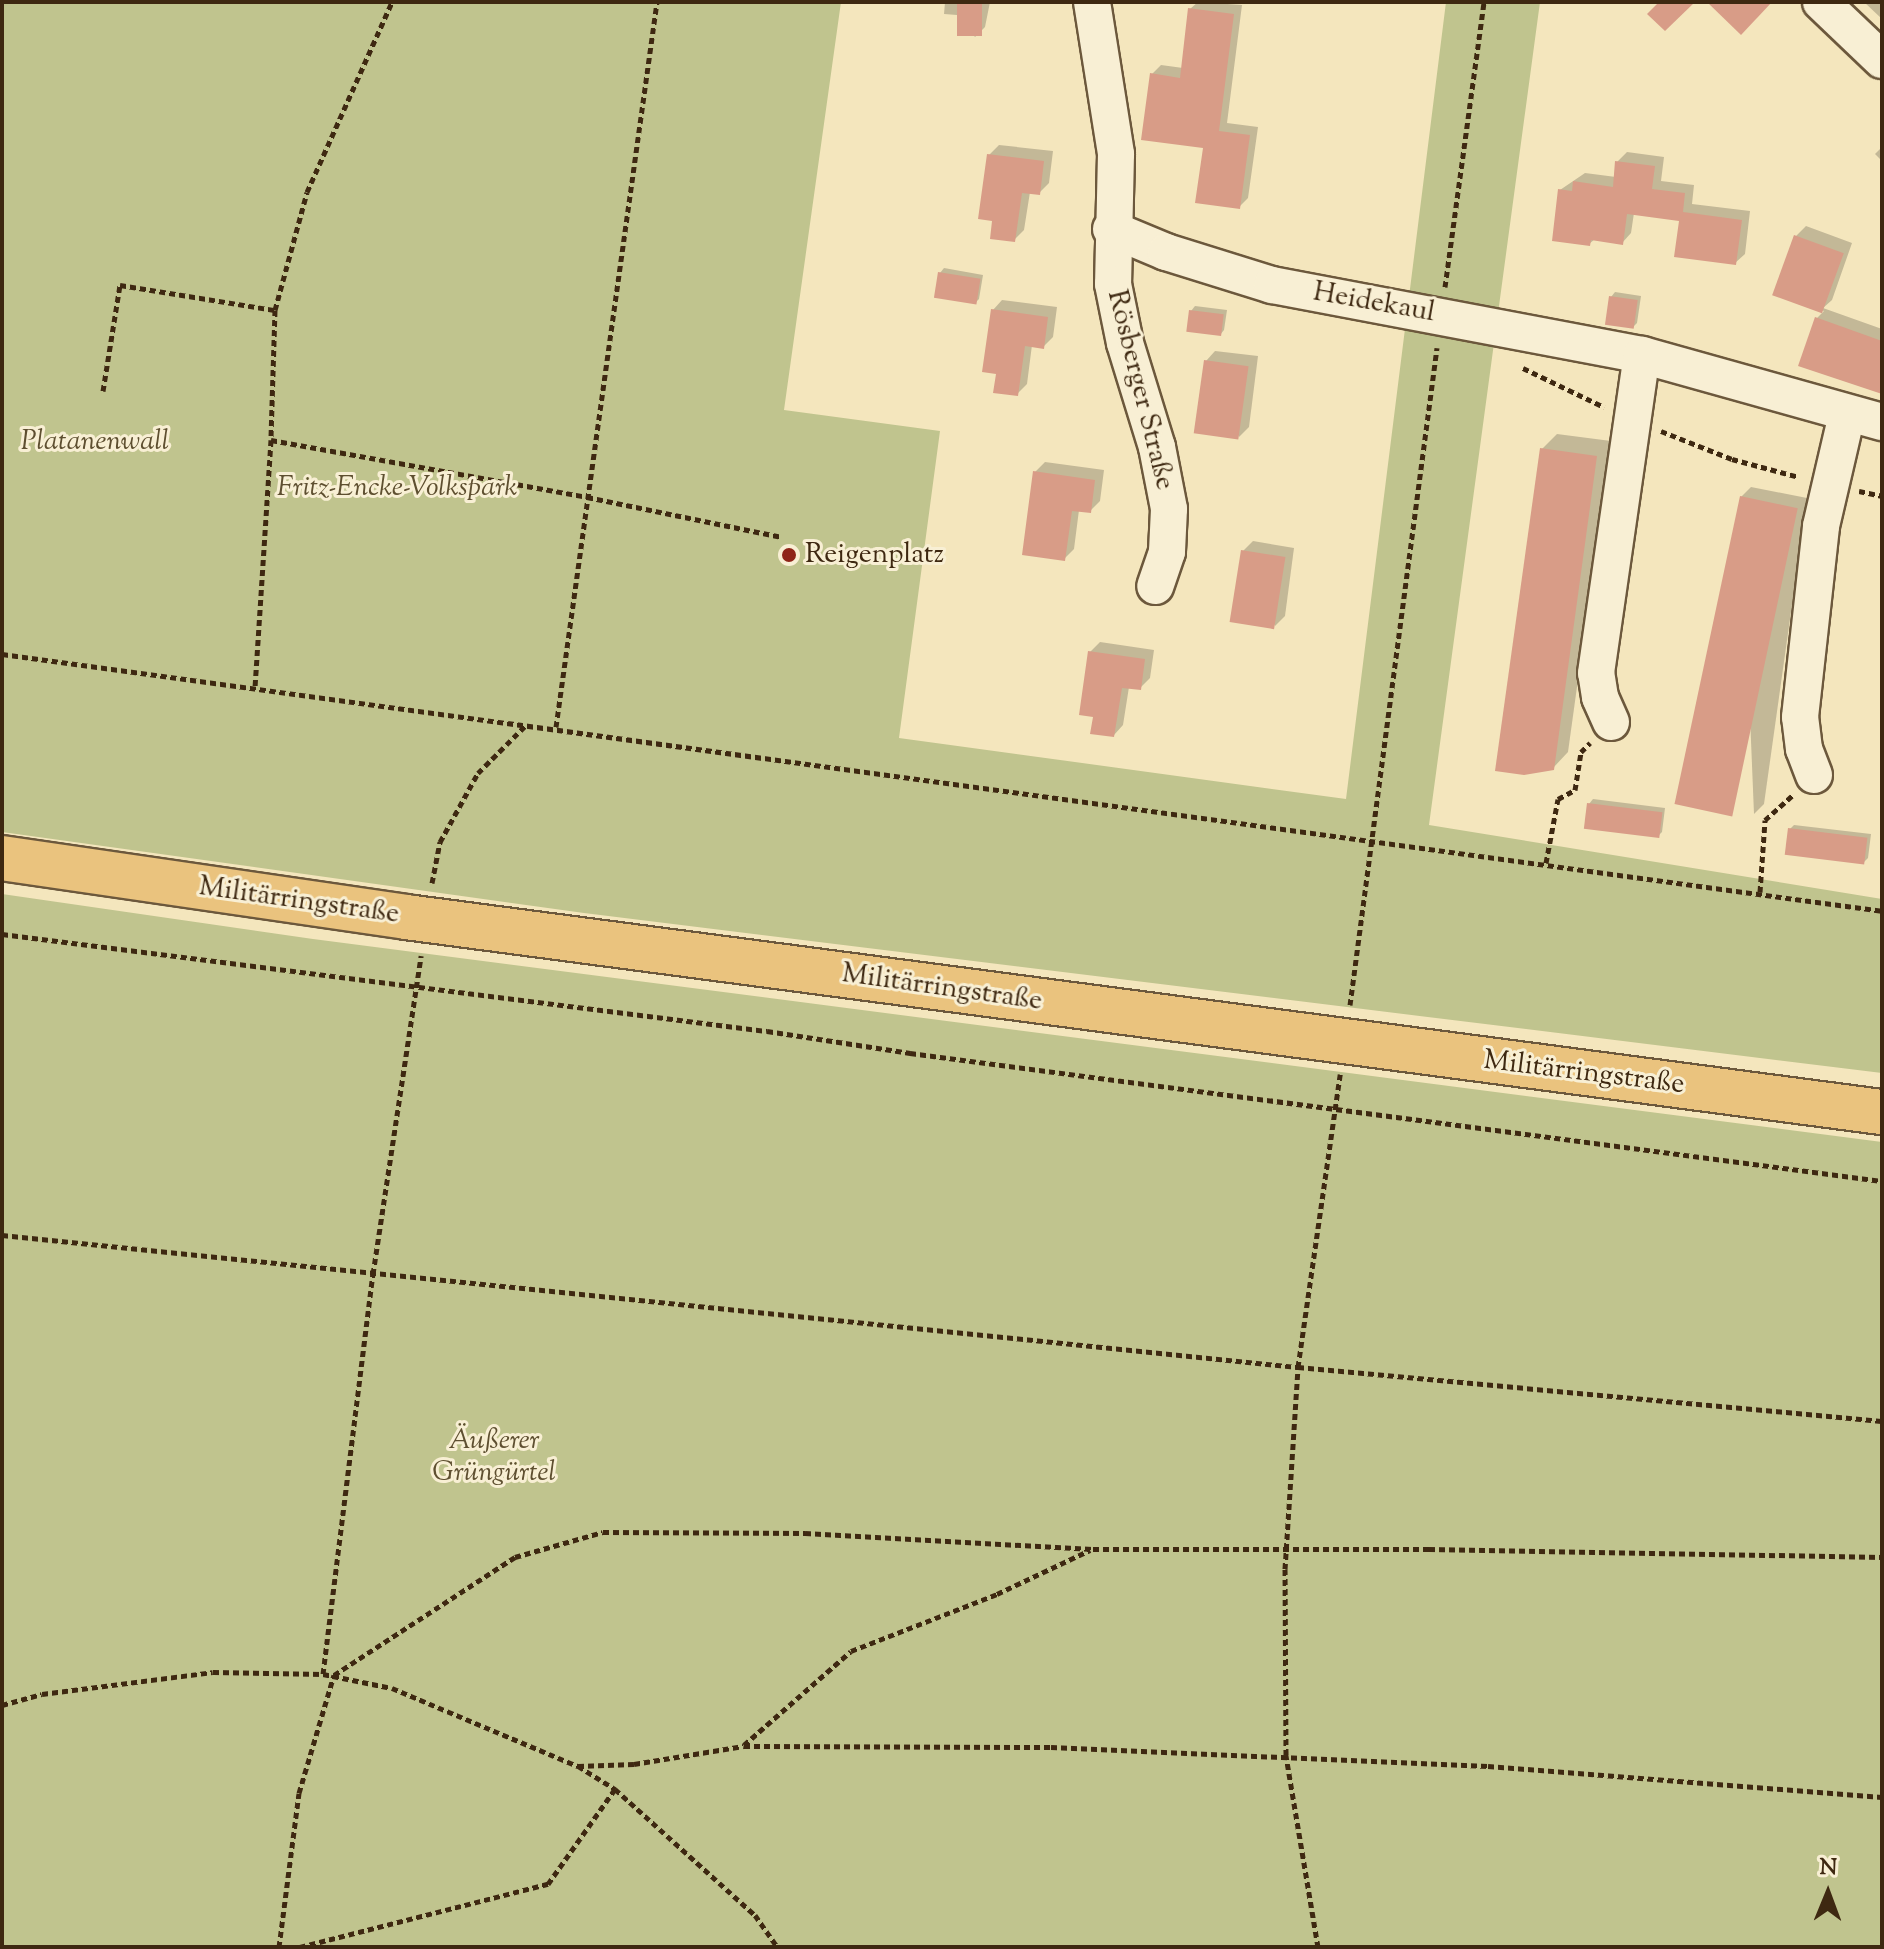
<!DOCTYPE html>
<html>
<head>
<meta charset="utf-8">
<style>
  body { margin:0 }
  #map { position:relative; width:1884px; height:1949px; overflow:hidden; background:#f4e6bd; font-family:"Sorts Mill Goudy",serif }
  div>[style] { position:absolute }
  .green>* { inset:0; background:#c0c48e }
  .shadow>* { inset:0; background:#0003 }
  .building>* { inset:0; background:#d89c87; transform-origin:0 0 }
  .path>* { height:5px; margin-top:-2.5px; transform-origin:0; background:repeating-linear-gradient(90deg,#3e2811 0 6px,transparent 0 10px) }
  .roads { filter:drop-shadow(2px 0 #6c583c) drop-shadow(-2px 0 #6c583c) drop-shadow(0 2px #6c583c) drop-shadow(0 -2px #6c583c) }
  .minor>* { height:36px; margin:-18px; padding:0 18px; transform-origin:18px; border-radius:18px; background:#f8efd4 }
  .major>* { height:44px; margin:-22px; padding:0 22px; transform-origin:22px; border-radius:22px; background:#eac37e }
  .dots>* { width:22px; height:22px; translate:-50% -50%; box-sizing:border-box; border:4px solid #f8efd4; border-radius:50% }
  span { translate:-50% -50%; white-space:nowrap; text-align:center; line-height:1.15; -webkit-text-stroke:6px #f8efd4; paint-order:stroke }
  .street-label { font-size:28px; color:#3e2811 }
  .park-label { font-size:28px; color:#5e4f30; font-style:italic }
  .poi-label { font-size:28px; color:#3e2811 }
  .left { translate:0 -50%; text-align:left }
  .frame { position:absolute; inset:0; border:4px solid #3e2811; pointer-events:none }
  .north { position:absolute; left:1788px; top:1853px; width:80px; height:80px; -webkit-text-stroke:6px #f8efd4; paint-order:stroke; rotate:1deg; font-size:22px; font-weight:700; line-height:32px; text-align:center; color:#3e2811 }
  .north::after { content:''; display:block; margin:auto; width:28px; height:36px; background:#3e2811; clip-path:polygon(50% 0,100% 100%,50% 72%,0 100%) }
</style>
</head>
<body>
<div id="map">
  <div class="green">
    <i style="clip-path:polygon(2px 2px,841px 2px,784px 410px,940px 431px,899px 738px,1346px 799px,1446px 2px,1540px 2px,1429px 825px,1882px 899px,1882px 1073px,584px 913px,2px 832px)"></i>
    <i style="clip-path:polygon(2px 894px,313px 939px,1882px 1142px,1882px 1947px,2px 1947px)"></i>
  </div>
  <div class="shadow">
    <i style="clip-path:polygon(945px 2px,990px 2px,985px 27px,975px 37px,957px 15px,944px 14px)"></i>
    <i style="clip-path:polygon(1198px 2px,1242px 5px,1227px 123px,1258px 127px,1248px 198px,1239px 207px,1205px 146px,1152px 74px,1161px 65px,1183px 68px,1190px 9px)"></i>
    <i style="clip-path:polygon(1864px 2px,1882px 2px,1882px 19px)"></i>
    <i style="clip-path:polygon(999px 145px,1053px 151px,1049px 183px,1039px 193px,1030px 192px,1024px 230px,1014px 240px,994px 219px,989px 155px)"></i>
    <i style="clip-path:polygon(1882px 147px,1882px 161px,1875px 154px)"></i>
    <i style="clip-path:polygon(1627px 152px,1664px 157px,1661px 181px,1694px 185px,1692px 204px,1750px 211px,1745px 254px,1735px 263px,1681px 219px,1634px 213px,1631px 233px,1622px 243px,1595px 239px,1589px 244px,1560px 190px,1585px 173px,1616px 177px,1617px 162px)"></i>
    <i style="clip-path:polygon(1806px 226px,1852px 243px,1832px 300px,1823px 308px,1882px 329px,1882px 392px,1817px 318px,1824px 311px,1775px 293px,1796px 236px)"></i>
    <i style="clip-path:polygon(944px 268px,983px 275px,979px 299px,975px 303px,940px 273px)"></i>
    <i style="clip-path:polygon(1615px 292px,1641px 296px,1637px 323px,1633px 327px,1611px 297px)"></i>
    <i style="clip-path:polygon(1002px 300px,1057px 307px,1053px 337px,1043px 347px,1032px 345px,1027px 384px,1017px 394px,998px 372px,993px 310px)"></i>
    <i style="clip-path:polygon(1195px 306px,1227px 310px,1224px 330px,1220px 335px,1191px 311px)"></i>
    <i style="clip-path:polygon(1215px 351px,1258px 356px,1249px 427px,1239px 437px,1206px 361px)"></i>
    <i style="clip-path:polygon(1557px 434px,1611px 441px,1568px 752px,1553px 768px,1542px 449px)"></i>
    <i style="clip-path:polygon(1045px 462px,1104px 470px,1100px 501px,1090px 511px,1079px 510px,1074px 549px,1064px 559px,1035px 472px)"></i>
    <i style="clip-path:polygon(1751px 487px,1807px 498px,1764px 804px,1754px 814px,1741px 497px)"></i>
    <i style="clip-path:polygon(1253px 541px,1294px 548px,1285px 616px,1275px 626px,1243px 551px)"></i>
    <i style="clip-path:polygon(1100px 642px,1154px 650px,1150px 678px,1140px 688px,1129px 687px,1123px 725px,1114px 735px,1095px 715px,1090px 652px)"></i>
    <i style="clip-path:polygon(1593px 799px,1665px 808px,1662px 832px,1658px 836px,1589px 804px)"></i>
    <i style="clip-path:polygon(1794px 825px,1871px 834px,1868px 858px,1863px 863px,1790px 829px)"></i>
  </div>
  <div class="building">
    <i style="left:957px;top:2px;width:25px;height:34px"></i>
    <i style="clip-path:polygon(1659px 2px,1695px 2px,1665px 31px,1647px 14px)"></i>
    <i style="clip-path:polygon(1707px 2px,1772px 2px,1741px 35px)"></i>
    <i style="clip-path:polygon(1188px 8px,1234px 14px,1219px 131px,1250px 135px,1240px 209px,1195px 203px,1203px 148px,1141px 140px,1150px 73px,1180px 78px)"></i>
    <i style="clip-path:polygon(987px 154px,1044px 161px,1040px 195px,1022px 193px,1015px 242px,990px 239px,992px 221px,978px 219px)"></i>
    <i style="clip-path:polygon(1615px 161px,1655px 166px,1652px 189px,1685px 193px,1683px 212px,1742px 220px,1736px 265px,1674px 257px,1679px 221px,1627px 214px,1623px 245px,1591px 240px,1590px 246px,1552px 241px,1558px 189px,1572px 191px,1573px 181px,1613px 187px)"></i>
    <i style="left:1794px;top:235px;width:53px;height:64px;rotate:20deg"></i>
    <i style="left:938px;top:272px;width:43px;height:26px;rotate:9deg"></i>
    <i style="left:1609px;top:296px;width:29px;height:29px;rotate:8deg"></i>
    <i style="clip-path:polygon(991px 309px,1048px 317px,1044px 349px,1025px 346px,1018px 396px,993px 393px,996px 374px,982px 372px)"></i>
    <i style="left:1189px;top:310px;width:35px;height:22px;rotate:7deg"></i>
    <i style="clip-path:polygon(1815px 317px,1882px 341px,1882px 394px,1798px 366px)"></i>
    <i style="left:1204px;top:360px;width:45px;height:74px;rotate:8deg"></i>
    <i style="clip-path:polygon(1540px 448px,1597px 456px,1554px 770px,1524px 775px,1495px 771px)"></i>
    <i style="clip-path:polygon(1033px 471px,1095px 480px,1091px 513px,1072px 511px,1065px 561px,1022px 555px)"></i>
    <i style="left:1740px;top:496px;width:59px;height:315px;rotate:12deg"></i>
    <i style="left:1241px;top:550px;width:45px;height:73px;rotate:9deg"></i>
    <i style="clip-path:polygon(1088px 651px,1145px 659px,1141px 690px,1122px 688px,1114px 737px,1090px 734px,1093px 717px,1079px 715px)"></i>
    <i style="left:1587px;top:803px;width:76px;height:26px;rotate:7deg"></i>
    <i style="left:1788px;top:828px;width:80px;height:27px;rotate:7deg"></i>
  </div>
  <div class="path">
    <i style="left:1445px;top:287px;width:288px;rotate:-82.2deg"></i>
    <i style="left:275px;top:310px;width:122px;rotate:-74.8deg"></i>
    <i style="left:307px;top:192px;width:208px;rotate:-65.9deg"></i>
    <i style="left:1523px;top:368px;width:90px;rotate:25.7deg"></i>
    <i style="left:103px;top:391px;width:107px;rotate:-80.9deg"></i>
    <i style="left:120px;top:285px;width:157px;rotate:9.2deg"></i>
    <i style="left:275px;top:310px;width:130px;rotate:91.8deg"></i>
    <i style="left:271px;top:440px;width:249px;rotate:93.7deg"></i>
    <i style="left:1661px;top:431px;width:76px;rotate:21.5deg"></i>
    <i style="left:1732px;top:459px;width:69px;rotate:15deg"></i>
    <i style="left:271px;top:440px;width:321px;rotate:10.2deg"></i>
    <i style="left:587px;top:497px;width:199px;rotate:11.6deg"></i>
    <i style="left:1859px;top:491px;width:24px;rotate:12deg"></i>
    <i style="left:2px;top:654px;width:1897px;rotate:7.78deg"></i>
    <i style="left:556px;top:727px;width:732px;rotate:-82.07deg"></i>
    <i style="left:1546px;top:863px;width:65px;rotate:-79.4deg"></i>
    <i style="left:1558px;top:799px;width:19px;rotate:-28deg"></i>
    <i style="left:1575px;top:790px;width:38px;rotate:-81deg"></i>
    <i style="left:1581px;top:752px;width:13px;rotate:-45deg"></i>
    <i style="left:432px;top:883px;width:42px;rotate:-79deg"></i>
    <i style="left:440px;top:842px;width:79px;rotate:-61.2deg"></i>
    <i style="left:478px;top:773px;width:69px;rotate:-45deg"></i>
    <i style="left:1760px;top:892px;width:72px;rotate:-86deg"></i>
    <i style="left:1765px;top:820px;width:38px;rotate:-42deg"></i>
    <i style="left:2px;top:934px;width:771px;rotate:7.23deg"></i>
    <i style="left:767px;top:1031px;width:145px;rotate:8.7deg"></i>
    <i style="left:910px;top:1053px;width:980px;rotate:7.5deg"></i>
    <i style="left:1350px;top:1005px;width:663px;rotate:-82.46deg"></i>
    <i style="left:2px;top:1235px;width:1303px;rotate:5.82deg"></i>
    <i style="left:1298px;top:1367px;width:586px;rotate:5.28deg"></i>
    <i style="left:323px;top:1674px;width:403px;rotate:-82.9deg"></i>
    <i style="left:373px;top:1274px;width:322px;rotate:-81.4deg"></i>
    <i style="left:2px;top:1705px;width:41px;rotate:-15.4deg"></i>
    <i style="left:42px;top:1694px;width:172px;rotate:-7.3deg"></i>
    <i style="left:213px;top:1672px;width:110px;rotate:1deg"></i>
    <i style="left:323px;top:1674px;width:70px;rotate:11.5deg"></i>
    <i style="left:392px;top:1688px;width:202px;rotate:22.8deg"></i>
    <i style="left:578px;top:1766px;width:44px;rotate:31.9deg"></i>
    <i style="left:615px;top:1789px;width:188px;rotate:42deg"></i>
    <i style="left:755px;top:1915px;width:39px;rotate:55deg"></i>
    <i style="left:744px;top:1745px;width:142px;rotate:-41.3deg"></i>
    <i style="left:851px;top:1651px;width:157px;rotate:-21.3deg"></i>
    <i style="left:997px;top:1594px;width:103px;rotate:-25.3deg"></i>
    <i style="left:578px;top:1766px;width:56px;rotate:-2deg"></i>
    <i style="left:634px;top:1764px;width:111px;rotate:-9.3deg"></i>
    <i style="left:744px;top:1746px;width:307px;rotate:0.2deg"></i>
    <i style="left:1051px;top:1747px;width:437px;rotate:2.5deg"></i>
    <i style="left:1488px;top:1766px;width:395px;rotate:4.5deg"></i>
    <i style="left:279px;top:1947px;width:155px;rotate:-82.6deg"></i>
    <i style="left:299px;top:1793px;width:123px;rotate:-73.5deg"></i>
    <i style="left:334px;top:1675px;width:216px;rotate:-33.1deg"></i>
    <i style="left:515px;top:1557px;width:91px;rotate:-15.9deg"></i>
    <i style="left:603px;top:1532px;width:202px;rotate:0.3deg"></i>
    <i style="left:805px;top:1533px;width:288px;rotate:3.2deg"></i>
    <i style="left:1093px;top:1549px;width:336px"></i>
    <i style="left:1429px;top:1549px;width:453px;rotate:1deg"></i>
    <i style="left:300px;top:1947px;width:256px;rotate:-14.3deg"></i>
    <i style="left:548px;top:1884px;width:116px;rotate:-54.8deg"></i>
    <i style="left:1318px;top:1947px;width:195px;rotate:-99.5deg"></i>
    <i style="left:1286px;top:1755px;width:186px;rotate:-90.3deg"></i>
    <i style="left:1285px;top:1569px;width:202px;rotate:-86.3deg"></i>
    <i style="left:1298px;top:1367px;width:296px;rotate:-81.8deg"></i>
  </div>
  <div class="roads">
    <div class="minor">
      <i style="left:1092px;top:2px;width:154px;rotate:81deg"></i>
      <i style="left:1116px;top:154px;width:130px;rotate:91.3deg"></i>
      <i style="left:1113px;top:284px;width:60px;rotate:78.5deg"></i>
      <i style="left:1125px;top:343px;width:109px;rotate:72.9deg"></i>
      <i style="left:1157px;top:447px;width:63px;rotate:79deg"></i>
      <i style="left:1169px;top:509px;width:43px;rotate:92.7deg"></i>
      <i style="left:1167px;top:552px;width:36px;rotate:109deg"></i>
      <i style="left:1821px;top:2px;width:84px;rotate:43.6deg"></i>
      <i style="left:1111px;top:229px;width:60px;rotate:22.7deg"></i>
      <i style="left:1166px;top:252px;width:111px;rotate:17.3deg"></i>
      <i style="left:1272px;top:285px;width:377px;rotate:10.7deg"></i>
      <i style="left:1642px;top:355px;width:249px;rotate:15.6deg"></i>
      <i style="left:1611px;top:722px;width:27px;rotate:-114deg"></i>
      <i style="left:1600px;top:697px;width:24px;rotate:-99deg"></i>
      <i style="left:1596px;top:673px;width:321px;rotate:-81.8deg"></i>
      <i style="left:1814px;top:775px;width:28px;rotate:-111deg"></i>
      <i style="left:1804px;top:749px;width:32px;rotate:-97deg"></i>
      <i style="left:1800px;top:717px;width:192px;rotate:-83.7deg"></i>
      <i style="left:1821px;top:526px;width:115px;rotate:-76.9deg"></i>
    </div>
    <div class="major">
      <i style="left:2px;top:858px;width:408px;rotate:8.3deg"></i>
      <i style="left:406px;top:917px;width:1489px;rotate:7.53deg"></i>
    </div>
  </div>
  <div class="dots">
    <i style="left:789px;top:555px;background:#8f2418"></i>
  </div>
  <div class="street-label">
    <span style="left:1374px;top:303px;rotate:10deg">Heidekaul</span>
    <span style="left:1140px;top:390px;rotate:76deg">Rösberger Straße</span>
    <span style="left:299px;top:901px;rotate:8deg">Militärringstraße</span>
    <span style="left:942px;top:988px;rotate:8deg">Militärringstraße</span>
    <span style="left:1584px;top:1073px;rotate:7deg">Militärringstraße</span>
  </div>
  <div class="park-label">
    <span style="left:95px;top:442px">Platanenwall</span>
    <span style="left:397px;top:488px">Fritz-Encke-Volkspark</span>
    <span style="left:494px;top:1457px">Äußerer<br>Grüngürtel</span>
  </div>
  <div class="poi-label">
    <span class="left" style="left:805px;top:555px">Reigenplatz</span>
  </div>
  <div class="frame"></div>
  <div class="north">N</div>
</div>
</body>
</html>
